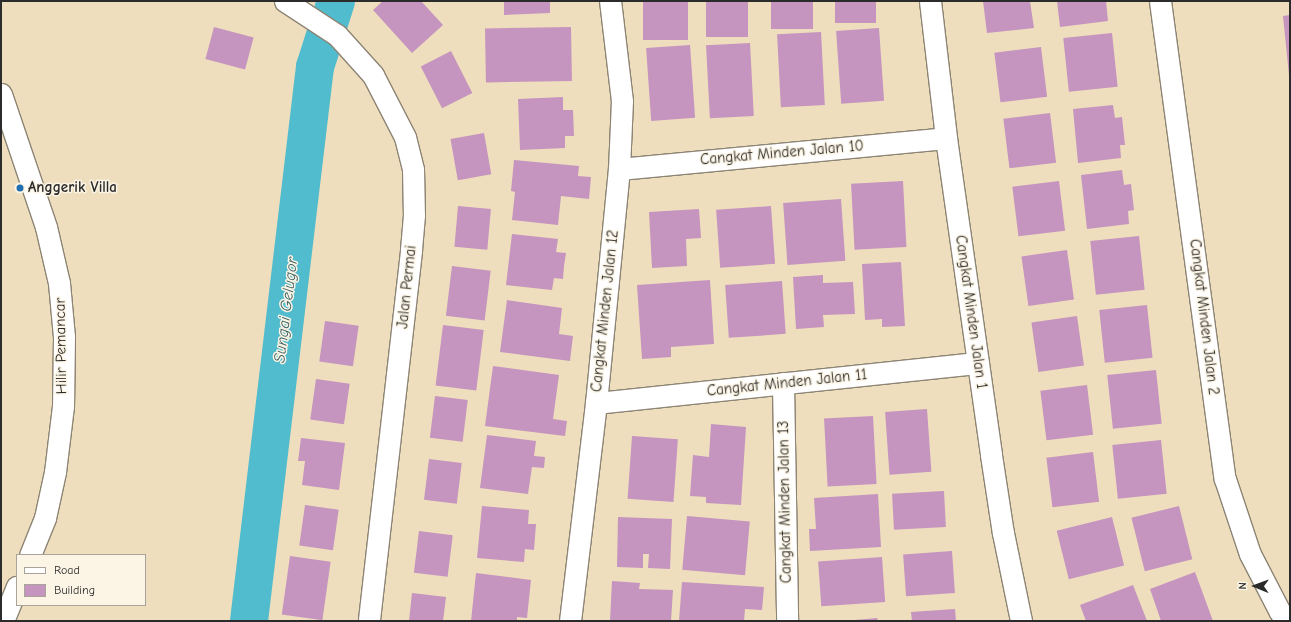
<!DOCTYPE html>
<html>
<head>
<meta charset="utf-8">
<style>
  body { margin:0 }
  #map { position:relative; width:1291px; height:622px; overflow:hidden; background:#eedebd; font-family:"Comic Neue",sans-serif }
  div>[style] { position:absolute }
  .river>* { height:38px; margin:-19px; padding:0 19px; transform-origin:19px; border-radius:19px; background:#51bccd }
  .building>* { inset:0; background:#c594bf; transform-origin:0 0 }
  .roads { filter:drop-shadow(1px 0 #8c8474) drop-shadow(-1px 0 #8c8474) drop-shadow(0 1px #8c8474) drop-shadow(0 -1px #8c8474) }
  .minor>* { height:21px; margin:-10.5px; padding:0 10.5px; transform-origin:10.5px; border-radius:10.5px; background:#fff }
  .dots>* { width:11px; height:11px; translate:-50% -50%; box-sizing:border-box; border:2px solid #fcf5e5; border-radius:50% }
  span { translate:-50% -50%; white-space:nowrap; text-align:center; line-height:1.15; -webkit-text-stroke:3px #fcf5e5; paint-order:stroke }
  .street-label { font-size:15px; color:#2b2b2b }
  .poi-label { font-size:15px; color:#2b2b2b; font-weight:700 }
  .left { translate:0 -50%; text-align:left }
  .water-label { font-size:16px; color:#385e64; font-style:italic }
  .frame { position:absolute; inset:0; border:2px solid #2b2b2b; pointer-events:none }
  .legend { position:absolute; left:16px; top:554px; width:130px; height:52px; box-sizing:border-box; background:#fcf5e5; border:1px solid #a8a49b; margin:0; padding:5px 7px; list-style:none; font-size:12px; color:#2b2b2b }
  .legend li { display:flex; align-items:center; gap:8px; height:20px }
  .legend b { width:20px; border:1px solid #a8a49b }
  .north { position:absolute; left:1235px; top:566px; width:40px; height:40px; -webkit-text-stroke:3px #fcf5e5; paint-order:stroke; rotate:271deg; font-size:11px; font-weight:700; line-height:16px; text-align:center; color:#2b2b2b }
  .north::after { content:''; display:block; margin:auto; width:14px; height:18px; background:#2b2b2b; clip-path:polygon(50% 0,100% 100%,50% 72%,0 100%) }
</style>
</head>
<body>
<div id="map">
  <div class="river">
    <i style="left:249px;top:621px;width:558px;rotate:-83.21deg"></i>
    <i style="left:315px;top:67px;width:69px;rotate:-72.3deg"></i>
  </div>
  <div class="building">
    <i style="clip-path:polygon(383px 1px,421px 1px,443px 25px,412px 53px,373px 10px)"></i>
    <i style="clip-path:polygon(504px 1px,550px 1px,550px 13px,504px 15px)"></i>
    <i style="left:643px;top:1px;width:45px;height:39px"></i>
    <i style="left:706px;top:1px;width:42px;height:36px"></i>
    <i style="left:771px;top:1px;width:42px;height:28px"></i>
    <i style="left:835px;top:1px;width:41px;height:22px"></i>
    <i style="clip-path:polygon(983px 1px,1030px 1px,1034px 28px,987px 33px)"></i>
    <i style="clip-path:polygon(1057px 1px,1106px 1px,1108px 21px,1060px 27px)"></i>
    <i style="clip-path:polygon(1290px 15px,1290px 75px,1289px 75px,1283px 16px)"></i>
    <i style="left:214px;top:27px;width:41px;height:33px;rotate:15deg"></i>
    <i style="left:571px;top:27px;width:54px;height:86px;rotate:89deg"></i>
    <i style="left:879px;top:28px;width:73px;height:43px;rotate:86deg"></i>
    <i style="left:821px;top:32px;width:73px;height:44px;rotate:87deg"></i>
    <i style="left:1112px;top:33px;width:54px;height:49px;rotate:84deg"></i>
    <i style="left:750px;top:43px;width:73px;height:44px;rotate:87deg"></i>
    <i style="left:690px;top:45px;width:73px;height:44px;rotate:86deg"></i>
    <i style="left:1041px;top:47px;width:50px;height:47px;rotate:83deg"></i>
    <i style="left:451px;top:51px;width:47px;height:34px;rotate:63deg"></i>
    <i style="clip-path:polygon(563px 97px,563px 110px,573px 110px,574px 136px,565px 136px,565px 148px,520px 150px,518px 99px)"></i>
    <i style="clip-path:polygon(1113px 105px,1115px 118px,1122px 117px,1125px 145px,1120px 145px,1121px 158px,1078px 163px,1073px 109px)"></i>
    <i style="left:1050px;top:113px;width:50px;height:47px;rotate:83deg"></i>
    <i style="left:484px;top:133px;width:42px;height:34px;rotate:80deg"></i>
    <i style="clip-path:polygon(514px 160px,579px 166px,578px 176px,591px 177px,589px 199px,561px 196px,558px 225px,512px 220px,515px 192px,511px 191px)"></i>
    <i style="clip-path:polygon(1122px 170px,1124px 185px,1131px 184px,1134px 210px,1128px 211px,1129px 224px,1087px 229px,1081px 175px)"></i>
    <i style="left:903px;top:181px;width:66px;height:52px;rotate:87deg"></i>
    <i style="left:1059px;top:181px;width:50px;height:47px;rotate:83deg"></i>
    <i style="left:841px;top:199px;width:62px;height:58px;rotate:86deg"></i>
    <i style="left:458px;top:206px;width:33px;height:41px;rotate:5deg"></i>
    <i style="left:771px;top:206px;width:58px;height:55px;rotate:86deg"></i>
    <i style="clip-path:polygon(699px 209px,701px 238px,686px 239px,687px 266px,652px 268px,649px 212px)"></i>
    <i style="clip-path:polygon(512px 234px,558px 239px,556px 252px,566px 253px,564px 266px,563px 279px,554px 278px,552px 290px,506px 285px)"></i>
    <i style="left:1139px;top:236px;width:54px;height:49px;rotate:84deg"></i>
    <i style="left:1067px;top:250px;width:50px;height:46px;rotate:82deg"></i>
    <i style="clip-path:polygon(901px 262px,905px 326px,882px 327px,882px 319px,865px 320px,862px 264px)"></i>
    <i style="left:452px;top:266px;width:39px;height:50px;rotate:7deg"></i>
    <i style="clip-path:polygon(823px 275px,823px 283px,853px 282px,855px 314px,823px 315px,824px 327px,796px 329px,793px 277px)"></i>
    <i style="clip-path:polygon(710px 280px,714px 344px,671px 347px,671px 357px,642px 359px,637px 285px)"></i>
    <i style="left:782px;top:281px;width:53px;height:57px;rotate:86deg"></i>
    <i style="clip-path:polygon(507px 300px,562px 308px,559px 334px,573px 336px,570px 361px,500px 352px)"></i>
    <i style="left:1147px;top:305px;width:53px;height:48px;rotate:84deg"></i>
    <i style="left:1077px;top:316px;width:50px;height:46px;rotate:82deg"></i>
    <i style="left:325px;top:321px;width:34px;height:41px;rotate:8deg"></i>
    <i style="left:443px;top:325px;width:41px;height:61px;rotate:7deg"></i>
    <i style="clip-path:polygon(493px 366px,559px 375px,553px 419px,567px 421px,565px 436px,485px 426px)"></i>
    <i style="left:1156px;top:370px;width:54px;height:49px;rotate:84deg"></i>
    <i style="left:316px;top:379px;width:34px;height:41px;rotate:8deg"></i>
    <i style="left:1087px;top:385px;width:50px;height:47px;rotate:83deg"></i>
    <i style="left:435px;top:396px;width:33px;height:42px;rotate:7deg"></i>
    <i style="left:927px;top:409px;width:63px;height:42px;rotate:86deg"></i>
    <i style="left:873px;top:416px;width:68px;height:49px;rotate:87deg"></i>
    <i style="clip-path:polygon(711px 424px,746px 427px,741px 505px,706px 503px,706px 497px,690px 496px,693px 455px,709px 457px)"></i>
    <i style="clip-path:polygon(487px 435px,536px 441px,534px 456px,545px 457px,544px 468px,532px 467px,528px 494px,480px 488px)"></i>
    <i style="left:632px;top:436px;width:46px;height:63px;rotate:4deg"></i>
    <i style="clip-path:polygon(301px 438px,345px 443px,339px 490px,302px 485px,305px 461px,298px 461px)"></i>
    <i style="left:1161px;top:440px;width:54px;height:49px;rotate:84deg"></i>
    <i style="left:1093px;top:452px;width:50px;height:47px;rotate:83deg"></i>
    <i style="left:429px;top:459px;width:33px;height:41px;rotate:7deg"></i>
    <i style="left:944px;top:491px;width:36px;height:52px;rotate:87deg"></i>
    <i style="clip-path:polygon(878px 494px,881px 547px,810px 551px,809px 529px,816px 529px,814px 498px)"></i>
    <i style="left:305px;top:505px;width:34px;height:41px;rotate:8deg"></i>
    <i style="clip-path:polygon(482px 506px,529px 510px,528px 524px,536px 524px,534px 550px,525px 549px,524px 562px,477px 558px)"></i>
    <i style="left:1179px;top:506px;width:55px;height:49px;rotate:76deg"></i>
    <i style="left:687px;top:516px;width:63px;height:54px;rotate:5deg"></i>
    <i style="clip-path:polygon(618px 517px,672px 519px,670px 569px,648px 568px,649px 554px,643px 554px,643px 568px,617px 567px)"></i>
    <i style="left:1112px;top:517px;width:50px;height:57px;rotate:76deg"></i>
    <i style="left:419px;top:531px;width:34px;height:42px;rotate:7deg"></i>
    <i style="left:952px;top:551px;width:42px;height:49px;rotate:86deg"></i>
    <i style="left:290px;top:556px;width:41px;height:59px;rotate:8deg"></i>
    <i style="left:882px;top:557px;width:45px;height:64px;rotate:86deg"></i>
    <i style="clip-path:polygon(1195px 572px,1213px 621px,1161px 621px,1150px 589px)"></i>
    <i style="clip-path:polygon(476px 573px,531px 580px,527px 618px,517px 617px,517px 621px,471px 621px)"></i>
    <i style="clip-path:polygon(612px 581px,640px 583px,639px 589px,673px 590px,671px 621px,610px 621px)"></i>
    <i style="clip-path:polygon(682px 582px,764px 587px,762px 610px,745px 609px,744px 621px,679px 621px)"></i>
    <i style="clip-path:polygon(1133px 585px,1147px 621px,1086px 621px,1080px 605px)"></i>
    <i style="clip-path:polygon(412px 593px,446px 597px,443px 621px,409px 621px)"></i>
    <i style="clip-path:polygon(955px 609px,956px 621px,912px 621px,911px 612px)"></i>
    <i style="clip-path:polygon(877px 618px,878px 621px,855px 621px,855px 620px)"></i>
  </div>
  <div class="roads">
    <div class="minor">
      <i style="left:285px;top:1px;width:62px;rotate:33.2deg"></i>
      <i style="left:337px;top:35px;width:54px;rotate:48deg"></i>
      <i style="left:373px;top:75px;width:70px;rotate:62.7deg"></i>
      <i style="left:405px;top:137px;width:33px;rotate:76deg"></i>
      <i style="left:413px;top:169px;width:46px;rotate:88.8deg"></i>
      <i style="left:414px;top:215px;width:36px;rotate:95deg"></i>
      <i style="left:411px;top:251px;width:372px;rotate:96.5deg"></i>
      <i style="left:930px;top:1px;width:138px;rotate:83.3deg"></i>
      <i style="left:946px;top:138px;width:320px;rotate:81.9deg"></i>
      <i style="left:991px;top:455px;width:79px;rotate:81.3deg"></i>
      <i style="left:1003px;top:533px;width:90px;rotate:78.4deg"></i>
      <i style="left:1160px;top:1px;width:482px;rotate:82.3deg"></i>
      <i style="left:1225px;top:479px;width:79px;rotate:71.6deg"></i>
      <i style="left:1250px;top:554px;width:65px;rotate:62.7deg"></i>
      <i style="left:1280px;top:612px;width:12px;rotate:48deg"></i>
      <i style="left:1px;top:94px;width:140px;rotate:71.3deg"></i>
      <i style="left:46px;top:227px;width:57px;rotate:76.9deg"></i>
      <i style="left:59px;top:283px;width:54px;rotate:84.7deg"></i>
      <i style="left:64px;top:337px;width:69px;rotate:90.8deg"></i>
      <i style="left:63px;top:406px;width:66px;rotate:96.9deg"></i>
      <i style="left:55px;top:472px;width:47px;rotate:102.3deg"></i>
      <i style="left:45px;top:518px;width:40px;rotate:112deg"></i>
      <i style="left:619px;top:169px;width:328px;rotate:-5.4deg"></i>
      <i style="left:783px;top:383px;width:238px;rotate:89deg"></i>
      <i style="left:596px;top:403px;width:384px;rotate:-6deg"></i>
      <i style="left:3px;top:621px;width:37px;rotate:-68deg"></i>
      <i style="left:570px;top:621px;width:220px;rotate:-83.2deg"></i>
      <i style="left:596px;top:403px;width:235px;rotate:-84.4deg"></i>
      <i style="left:619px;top:169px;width:68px;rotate:-87.5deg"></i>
      <i style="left:622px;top:101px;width:101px;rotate:-96.8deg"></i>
    </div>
  </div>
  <div class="dots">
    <i style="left:20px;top:188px;background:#1f6fb2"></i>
  </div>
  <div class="street-label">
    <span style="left:782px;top:153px;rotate:-5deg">Cangkat Minden Jalan 10</span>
    <span style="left:407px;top:287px;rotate:-84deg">Jalan Permai</span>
    <span style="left:605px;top:311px;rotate:-84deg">Cangkat Minden Jalan 12</span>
    <span style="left:971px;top:312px;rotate:82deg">Cangkat Minden Jalan 1</span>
    <span style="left:1204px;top:317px;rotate:83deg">Cangkat Minden Jalan 2</span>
    <span style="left:61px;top:346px;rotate:-91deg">Hilir Pemancar</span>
    <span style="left:787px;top:383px;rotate:-6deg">Cangkat Minden Jalan 11</span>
    <span style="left:785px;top:502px;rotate:-91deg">Cangkat Minden Jalan 13</span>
  </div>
  <div class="poi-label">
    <span class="left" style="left:28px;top:188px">Anggerik Villa</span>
  </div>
  <div class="water-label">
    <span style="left:286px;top:310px;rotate:-83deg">Sungai Gelugor</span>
  </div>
  <div class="frame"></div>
  <ul class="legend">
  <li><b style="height:5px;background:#fff"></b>Road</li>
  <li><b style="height:11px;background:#c594bf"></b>Building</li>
  </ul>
  <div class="north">N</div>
</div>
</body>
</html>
